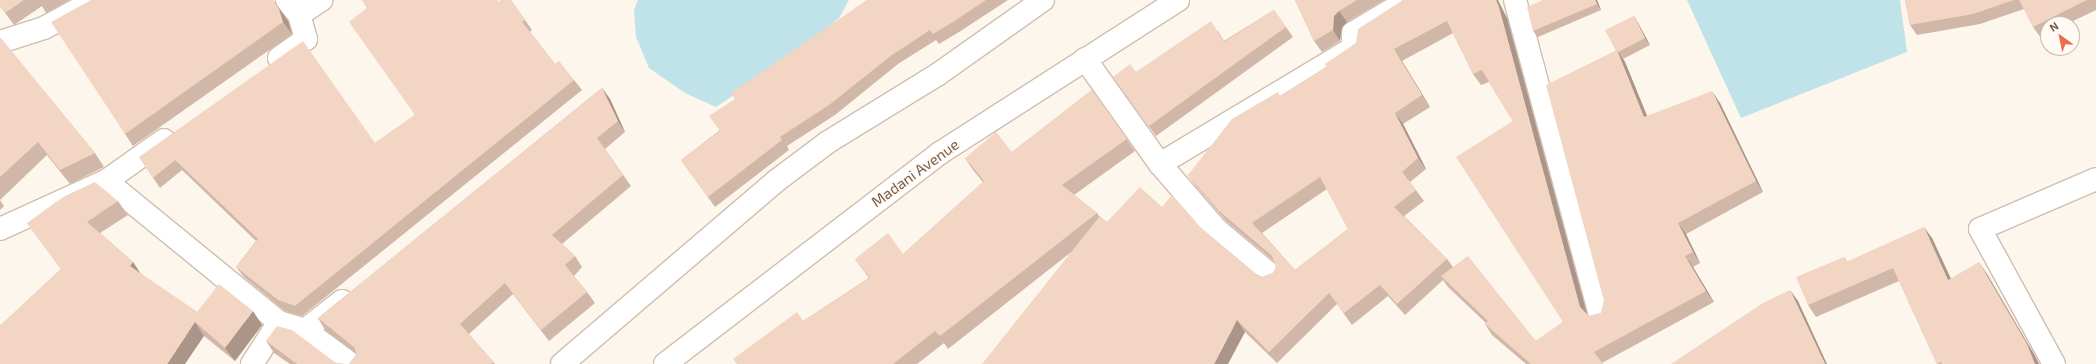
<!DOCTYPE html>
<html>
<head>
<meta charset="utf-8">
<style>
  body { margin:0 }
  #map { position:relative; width:2096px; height:364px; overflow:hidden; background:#fdf6ec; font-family:"Exo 2",sans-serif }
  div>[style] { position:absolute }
  .water>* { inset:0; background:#bfe3e8 }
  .roads { filter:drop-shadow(1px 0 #d1beb0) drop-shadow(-1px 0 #d1beb0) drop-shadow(0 1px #d1beb0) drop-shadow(0 -1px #d1beb0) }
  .street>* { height:22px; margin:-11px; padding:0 11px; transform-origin:11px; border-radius:11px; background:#fff }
  .secondary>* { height:22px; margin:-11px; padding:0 11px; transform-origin:11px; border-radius:11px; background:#fff }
  .wall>* { inset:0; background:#d1b7a8 }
  .shaded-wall>* { inset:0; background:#aa9588 }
  .building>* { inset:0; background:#f3d5c3 }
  span { translate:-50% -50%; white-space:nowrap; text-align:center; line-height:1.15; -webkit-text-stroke:3.5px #fffaf3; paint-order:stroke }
  .street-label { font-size:15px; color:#7a5c4d }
  .north { position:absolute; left:2040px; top:16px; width:40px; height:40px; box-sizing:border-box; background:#fffaf3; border:1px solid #cabbb1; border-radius:50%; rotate:327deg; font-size:11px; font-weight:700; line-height:16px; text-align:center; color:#7a5c4d }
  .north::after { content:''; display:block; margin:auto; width:14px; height:18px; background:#e76f51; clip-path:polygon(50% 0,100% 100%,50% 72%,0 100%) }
</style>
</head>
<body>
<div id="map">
  <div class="water">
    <i style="clip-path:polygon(638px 0,849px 0,839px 18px,798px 52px,716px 107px,685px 93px,649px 68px,636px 37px,634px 10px)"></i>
    <i style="clip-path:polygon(1687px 0,1900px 0,1907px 52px,1741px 118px)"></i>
  </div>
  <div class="roads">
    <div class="street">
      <i style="left:287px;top:0;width:19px;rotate:51deg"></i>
      <i style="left:299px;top:15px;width:27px;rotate:-34deg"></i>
      <i style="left:1515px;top:0;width:326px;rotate:74.9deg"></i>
      <i style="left:0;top:42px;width:46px;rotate:-17.7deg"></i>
      <i style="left:44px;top:28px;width:58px;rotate:-28.8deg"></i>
      <i style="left:279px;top:58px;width:33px;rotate:-35deg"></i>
      <i style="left:306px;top:39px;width:25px;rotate:-106deg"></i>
      <i style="left:1085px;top:59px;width:129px;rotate:54.5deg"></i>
      <i style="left:1160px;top:164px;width:87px;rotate:49.2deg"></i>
      <i style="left:1217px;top:230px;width:72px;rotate:39.9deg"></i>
      <i style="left:1160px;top:164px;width:225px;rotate:-31deg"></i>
      <i style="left:1353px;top:48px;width:15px;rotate:-90deg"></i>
      <i style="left:1353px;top:33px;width:64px;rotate:-31deg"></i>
      <i style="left:106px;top:181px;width:223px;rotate:39.2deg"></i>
      <i style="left:279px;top:322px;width:27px;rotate:17deg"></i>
      <i style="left:305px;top:330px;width:57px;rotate:36.5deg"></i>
      <i style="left:0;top:229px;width:116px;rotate:-24.4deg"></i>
      <i style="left:106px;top:181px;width:71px;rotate:-35.3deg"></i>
      <i style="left:305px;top:330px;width:47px;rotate:-38.1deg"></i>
      <i style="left:252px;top:364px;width:50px;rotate:-57.3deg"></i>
      <i style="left:2054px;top:364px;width:154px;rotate:-118.7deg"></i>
      <i style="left:1980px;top:229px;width:126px;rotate:-23.3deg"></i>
    </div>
    <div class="secondary">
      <i style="left:562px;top:364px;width:282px;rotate:-40.5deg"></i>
      <i style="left:776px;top:181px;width:65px;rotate:-36.9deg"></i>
      <i style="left:828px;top:142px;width:128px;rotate:-31.6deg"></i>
      <i style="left:937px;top:75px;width:130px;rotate:-35.3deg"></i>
      <i style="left:665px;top:364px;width:347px;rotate:-37.5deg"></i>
      <i style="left:940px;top:153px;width:283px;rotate:-32.7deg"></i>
    </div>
  </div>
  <div class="wall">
    <i style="clip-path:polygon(0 0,69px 0,46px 13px,42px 6px,14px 25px,0 6px)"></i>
    <i style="clip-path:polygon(91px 0,288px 21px,292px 34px,133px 146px,125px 134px)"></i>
    <i style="clip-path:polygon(362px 0,497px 0,498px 2px,511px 0,532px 30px,530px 32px,555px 64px,574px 80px,582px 90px,302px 316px,285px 311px,244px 277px,236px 267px,256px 241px,182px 170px,160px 188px,139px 157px,375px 143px,415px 115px,367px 7px)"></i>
    <i style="clip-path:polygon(867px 0,1008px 0,959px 32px,939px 44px,936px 40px,898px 64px,835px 115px,787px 146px,789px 150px,715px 207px,681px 160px,719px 131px,735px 99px)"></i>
    <i style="clip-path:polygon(1295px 0,1384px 0,1347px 22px,1342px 27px,1340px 41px,1322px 52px,1314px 41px)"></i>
    <i style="clip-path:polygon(evenodd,1403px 0,1507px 18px,1587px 314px,1589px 316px,1601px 313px,1604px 301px,1616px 51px,1634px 16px,1638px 23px,1650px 45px,1623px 59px,1625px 62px,1647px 116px,1720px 103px,1763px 192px,1686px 234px,1700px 263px,1693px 267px,1714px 302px,1602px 363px,1603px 364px,1526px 364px,1492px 335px,1485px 324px,1486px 323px,1448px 287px,1443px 280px,1405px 315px,1388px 296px,1352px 325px,1337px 304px,1277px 363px,1245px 332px,1070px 253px,948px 349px,944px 343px,917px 364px,737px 364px,869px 278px,855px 259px,903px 254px,983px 182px,973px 170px,965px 158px,1012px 152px,1092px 90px,1135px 151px,1074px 195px,1097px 213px,1099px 216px,1107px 222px,1162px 207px,1201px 228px,1256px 274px,1262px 277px,1273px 273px,1276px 267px,1275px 262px,1226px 221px,1196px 186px,1188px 175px,1280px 96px,1326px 67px,1356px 43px,1403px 0,1453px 33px,1473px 74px,1481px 85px,1489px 82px,1513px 121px,1563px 322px,1536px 341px,1453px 267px,1447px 259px,1404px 216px,1424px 201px,1410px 182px,1426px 169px,1403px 124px,1430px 107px,1402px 61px,1453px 33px,1403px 0,1327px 189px,1348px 229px,1295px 270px,1262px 233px,1327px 189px)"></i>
    <i style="clip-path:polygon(1597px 0,1601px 10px,1538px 37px,1533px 31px)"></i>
    <i style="clip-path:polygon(1905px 0,2096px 0,2096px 10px,2067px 24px,2048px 24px,2048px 34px,2041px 38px,2033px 27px,2024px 9px,1980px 24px,1917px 35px,1910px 25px)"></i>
    <i style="clip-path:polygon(1274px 10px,1293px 37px,1156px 136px,1113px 77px,1136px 72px,1218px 31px,1224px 41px)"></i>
    <i style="clip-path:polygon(0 38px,95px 153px,104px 167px,70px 184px,47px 155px,0 200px)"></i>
    <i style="clip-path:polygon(602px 88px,610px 99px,625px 132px,605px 149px,631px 186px,562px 244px,575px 256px,582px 267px,574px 276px,587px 292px,595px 303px,549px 341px,513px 294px,469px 334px,495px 364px,349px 364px,356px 355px,355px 353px,325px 330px,318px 318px)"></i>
    <i style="clip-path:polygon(0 200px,4px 206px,0 210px)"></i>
    <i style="clip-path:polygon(118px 201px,128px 215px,100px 233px,133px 262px,141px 274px,197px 312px,262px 325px,235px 361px,204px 336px,1px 325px,61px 269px,27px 223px)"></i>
    <i style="clip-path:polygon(1932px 238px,1951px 279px,1987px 274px,2035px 356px,2039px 364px,1937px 364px,1899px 281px,1816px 317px,1808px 305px,1844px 257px,1847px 262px)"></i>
    <i style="clip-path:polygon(266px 341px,336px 363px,346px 364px,290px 364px,274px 353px)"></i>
  </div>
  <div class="shaded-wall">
    <i style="clip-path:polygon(273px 0,288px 21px,292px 34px,283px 22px)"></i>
    <i style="clip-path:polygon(1496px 0,1498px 0,1507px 18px,1588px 318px,1580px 307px)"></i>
    <i style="clip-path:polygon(1595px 0,1597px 0,1601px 10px,1597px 4px)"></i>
    <i style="clip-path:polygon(1339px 11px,1347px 22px,1342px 27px,1340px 41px,1333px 30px,1334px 16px)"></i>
    <i style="clip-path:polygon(1634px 16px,1638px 23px,1650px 45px,1645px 38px)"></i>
    <i style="clip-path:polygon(1394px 49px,1402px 61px,1430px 107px,1422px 95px)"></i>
    <i style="clip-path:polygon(1617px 50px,1625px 62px,1652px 128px,1644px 117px)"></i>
    <i style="clip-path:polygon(602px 88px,610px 99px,625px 132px,618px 121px)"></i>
    <i style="clip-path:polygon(1712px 91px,1720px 103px,1763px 192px,1756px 181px)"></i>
    <i style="clip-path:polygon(1395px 113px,1403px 124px,1426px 169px,1418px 158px)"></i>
    <i style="clip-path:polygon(1678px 223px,1686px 234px,1700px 263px,1693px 252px)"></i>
    <i style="clip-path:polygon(1924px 227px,1932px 238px,1957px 292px,1948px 280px)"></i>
    <i style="clip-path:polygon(1685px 256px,1693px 267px,1714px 302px,1706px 291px)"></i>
    <i style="clip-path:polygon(133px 262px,142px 276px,130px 266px)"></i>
    <i style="clip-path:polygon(1979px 262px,1987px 274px,2035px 356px,2039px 364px,2035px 364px)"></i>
    <i style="clip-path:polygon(1790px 290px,1798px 301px,1827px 364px,1825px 364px)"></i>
    <i style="clip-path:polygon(253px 311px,262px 325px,235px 361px,225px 348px)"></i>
    <i style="clip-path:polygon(1237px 320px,1245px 332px,1228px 364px,1214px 364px)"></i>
    <i style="clip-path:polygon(195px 322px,204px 336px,185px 364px,167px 364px)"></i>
  </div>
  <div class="building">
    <i style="clip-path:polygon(0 0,24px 0,5px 13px,0 5px)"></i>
    <i style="clip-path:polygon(91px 0,273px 0,279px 9px,283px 22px,125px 134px,51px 22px)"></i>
    <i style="clip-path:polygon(362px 0,497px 0,498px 2px,501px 0,511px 0,525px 20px,522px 22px,555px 64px,559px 61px,574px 80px,295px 306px,278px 300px,236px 267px,258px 239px,175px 160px,153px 178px,139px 157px,303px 41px,375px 143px,415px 115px,349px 22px,368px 7px)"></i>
    <i style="clip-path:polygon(867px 0,986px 0,953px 22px,933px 34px,930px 30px,892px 55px,829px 105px,780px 137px,782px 140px,708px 197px,681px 160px,720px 131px,709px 116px,735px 99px,731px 93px)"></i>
    <i style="clip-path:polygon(1295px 0,1357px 0,1339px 11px,1334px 16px,1333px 30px,1314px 41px)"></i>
    <i style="clip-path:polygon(evenodd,1403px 0,1496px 0,1499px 7px,1580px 307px,1589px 316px,1601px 313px,1604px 301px,1546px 85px,1617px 50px,1644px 117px,1712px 91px,1756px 181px,1678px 223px,1693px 252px,1685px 256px,1706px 291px,1594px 352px,1603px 364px,1531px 364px,1485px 324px,1488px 321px,1441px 276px,1468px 256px,1536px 341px,1563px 322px,1456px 157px,1513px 121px,1482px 70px,1473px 74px,1447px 21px,1394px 49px,1422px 95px,1395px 113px,1418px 158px,1402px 172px,1416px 190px,1394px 207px,1447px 259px,1397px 304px,1380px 285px,1344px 313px,1329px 293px,1269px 352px,1237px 320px,1214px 364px,982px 364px,1100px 216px,1107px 222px,1140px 187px,1162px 207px,1172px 195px,1201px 228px,1256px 274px,1262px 277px,1273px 273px,1276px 267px,1272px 256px,1218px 210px,1188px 175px,1232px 119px,1278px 92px,1280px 96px,1326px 67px,1325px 64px,1356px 43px,1358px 29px,1403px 0,1320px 177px,1348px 229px,1295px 270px,1252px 223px,1320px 177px)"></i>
    <i style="clip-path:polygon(1543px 0,1595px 0,1597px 4px,1533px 31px,1527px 7px)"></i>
    <i style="clip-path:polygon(1905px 0,2014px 0,1973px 14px,1910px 25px)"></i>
    <i style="clip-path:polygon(2019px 0,2087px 0,2033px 27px)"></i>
    <i style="clip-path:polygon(1274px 10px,1286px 27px,1149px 126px,1113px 77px,1130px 64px,1136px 72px,1211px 21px,1224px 42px)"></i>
    <i style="clip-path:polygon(1634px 16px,1645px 38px,1618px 52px,1617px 50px,1616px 51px,1605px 30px)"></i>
    <i style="clip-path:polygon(0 38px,1px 38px,95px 153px,60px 170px,38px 142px,0 177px)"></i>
    <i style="clip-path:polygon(602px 88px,618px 121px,597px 138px,623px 175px,552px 235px,575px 256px,565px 265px,587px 292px,541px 330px,505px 283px,460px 324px,494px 362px,491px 364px,349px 364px,356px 355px,355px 348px,318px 318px)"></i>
    <i style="clip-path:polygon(1092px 90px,1127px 139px,1062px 185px,1097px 213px,940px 336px,935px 331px,893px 364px,737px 364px,733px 359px,797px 312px,803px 321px,870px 278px,855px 259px,888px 233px,903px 254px,984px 181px,965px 158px,996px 132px,1012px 152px)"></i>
    <i style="clip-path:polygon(95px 182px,118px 201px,87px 222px,133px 262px,130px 266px,197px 312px,219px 284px,253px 311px,225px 348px,195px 322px,167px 364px,0 364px,0 324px,1px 325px,61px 269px,27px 223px,63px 197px)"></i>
    <i style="clip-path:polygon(1924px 227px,1948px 280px,1979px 262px,2027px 344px,2035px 364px,1942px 364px,1941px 362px,1937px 364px,1893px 268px,1808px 305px,1796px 277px,1844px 257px,1846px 262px)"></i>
    <i style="clip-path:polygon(1790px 290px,1825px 364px,1671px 364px,1763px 303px)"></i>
    <i style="clip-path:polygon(277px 326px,292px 330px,336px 363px,346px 364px,297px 364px,266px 341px)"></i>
  </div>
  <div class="street-label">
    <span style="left:915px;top:173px;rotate:-36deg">Madani Avenue</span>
  </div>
  <div class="north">N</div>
</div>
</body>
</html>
